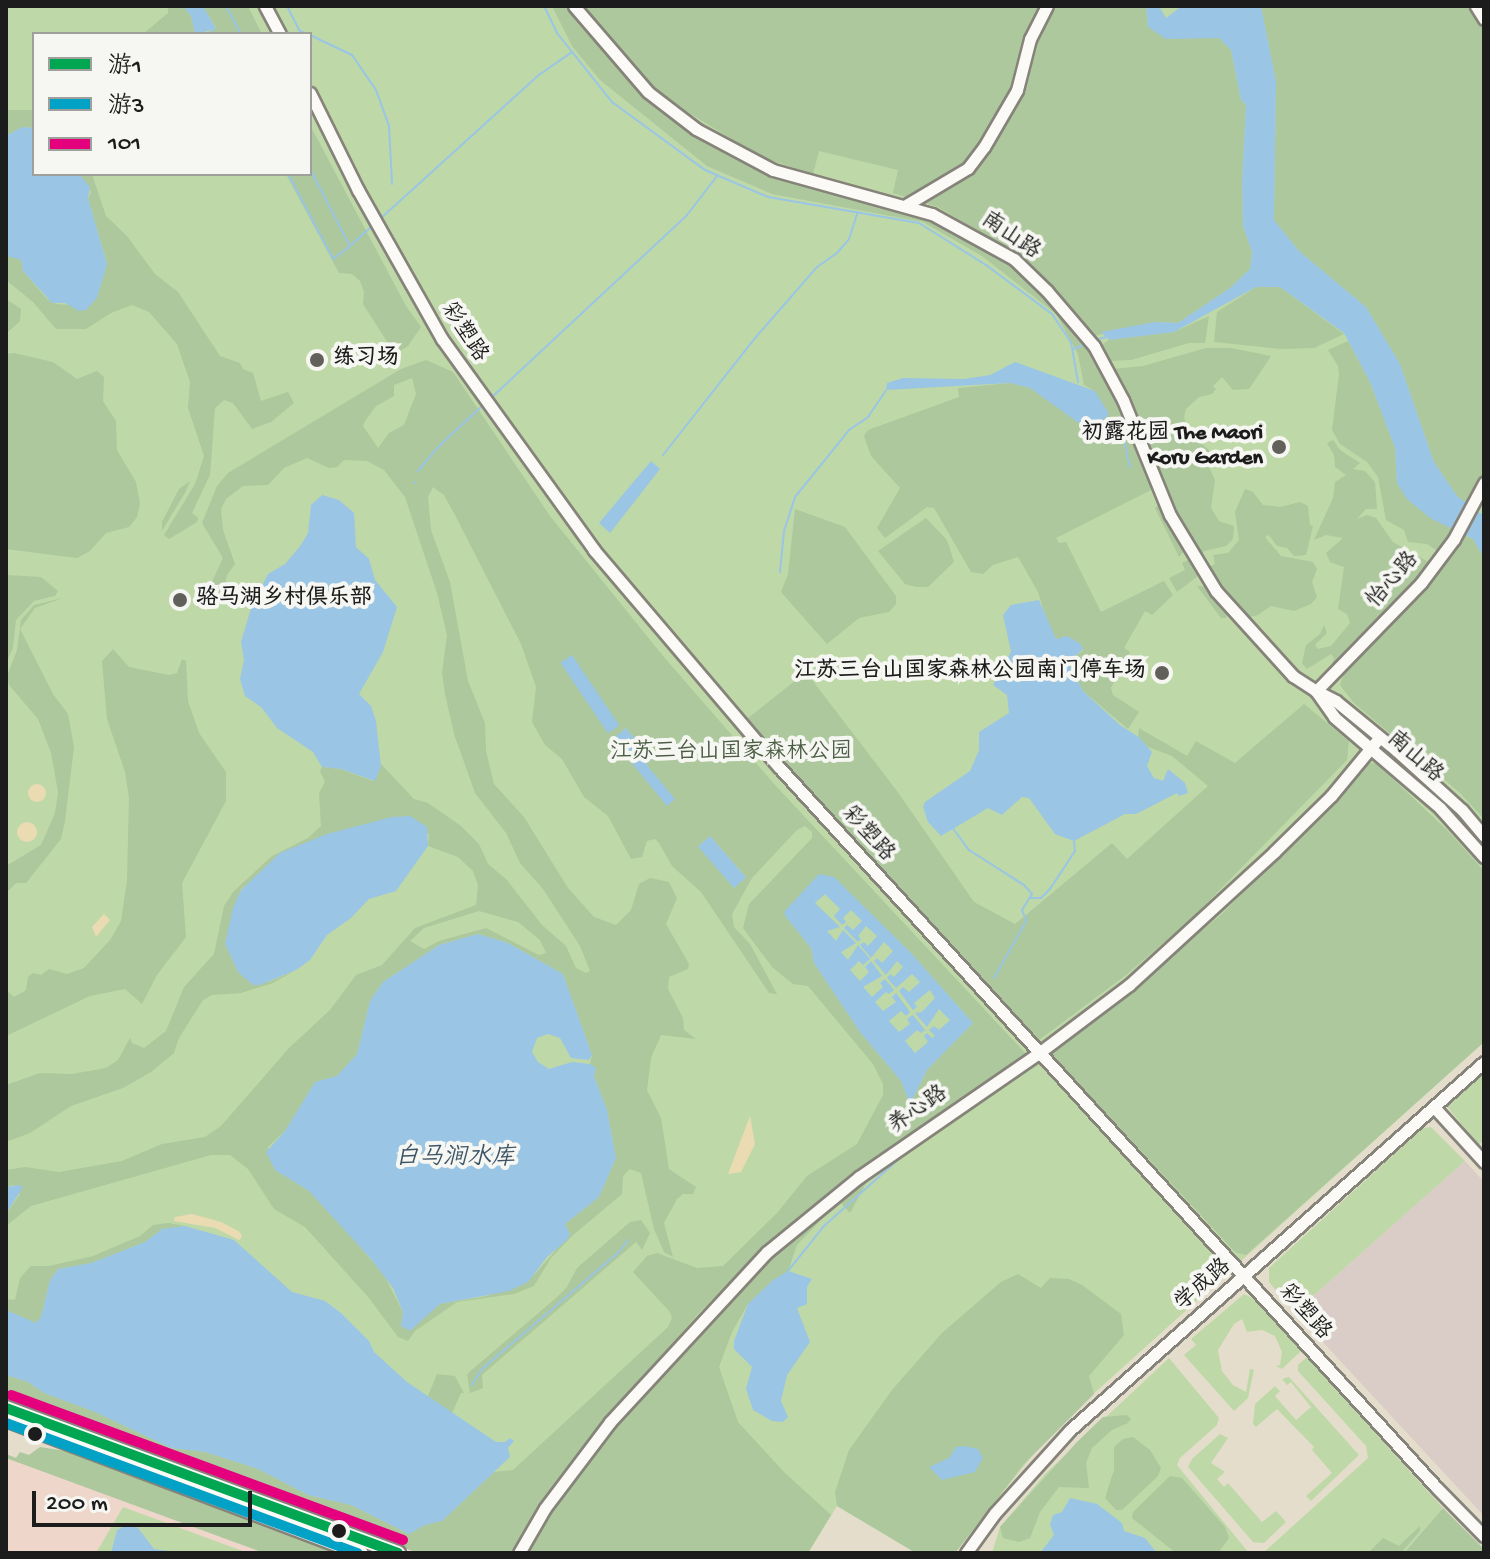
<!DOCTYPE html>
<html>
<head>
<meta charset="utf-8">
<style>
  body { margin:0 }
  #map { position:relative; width:1490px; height:1559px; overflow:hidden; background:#e4ddcc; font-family:"Gochi Hand","LXGW WenKai TC",sans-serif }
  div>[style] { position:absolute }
  .built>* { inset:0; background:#eed6cb }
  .industrial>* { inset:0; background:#daccc6 }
  .green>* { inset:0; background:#bed9a7 }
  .forest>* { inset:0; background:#acc89c }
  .sand>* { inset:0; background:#eadbb3 }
  .round { border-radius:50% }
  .water>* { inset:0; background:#9ac5e4; transform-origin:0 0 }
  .stream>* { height:2px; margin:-1px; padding:0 1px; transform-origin:1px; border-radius:1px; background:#9ac5e4 }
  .roads { filter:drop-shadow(2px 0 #86837a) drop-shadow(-2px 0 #86837a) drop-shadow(0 2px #86837a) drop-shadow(0 -2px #86837a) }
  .minor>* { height:11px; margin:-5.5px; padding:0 5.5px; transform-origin:5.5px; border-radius:5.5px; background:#fbfaf7 }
  .major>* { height:14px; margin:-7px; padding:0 7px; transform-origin:7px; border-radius:7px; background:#fbfaf7 }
  .bus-1>* { height:10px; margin:-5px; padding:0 5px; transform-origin:5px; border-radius:5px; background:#00a651 }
  .bus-2>* { height:10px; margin:-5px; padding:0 5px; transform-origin:5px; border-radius:5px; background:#01a2c5 }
  .bus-3>* { height:10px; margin:-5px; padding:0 5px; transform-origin:5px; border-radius:5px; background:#e5007d }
  .dots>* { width:22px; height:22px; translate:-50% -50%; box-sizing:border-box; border:4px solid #f6f6f2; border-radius:50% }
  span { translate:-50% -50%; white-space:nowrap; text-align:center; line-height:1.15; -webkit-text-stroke:8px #f6f6f2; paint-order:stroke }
  .street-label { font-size:22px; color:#1c1c1c }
  .poi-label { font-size:22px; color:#1c1c1c; font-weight:700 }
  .left { translate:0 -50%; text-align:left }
  .right { translate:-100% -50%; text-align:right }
  .park-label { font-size:22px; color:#4a5d42 }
  .water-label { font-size:24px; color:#3d5466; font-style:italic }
  .frame { position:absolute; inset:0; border:8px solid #1c1c1c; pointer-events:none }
  .legend { position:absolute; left:32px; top:32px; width:280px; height:144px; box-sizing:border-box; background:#f6f6f2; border:2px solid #9f9f9c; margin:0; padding:10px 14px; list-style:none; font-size:24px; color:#1c1c1c }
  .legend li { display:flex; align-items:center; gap:16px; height:40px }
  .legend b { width:40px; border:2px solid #9f9f9c }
  .scale { position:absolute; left:32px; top:1491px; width:220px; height:36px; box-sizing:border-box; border:4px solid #1c1c1c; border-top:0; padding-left:10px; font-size:24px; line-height:28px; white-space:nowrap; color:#1c1c1c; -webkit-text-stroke:6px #f6f6f2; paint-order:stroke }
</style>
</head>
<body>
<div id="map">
  <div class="built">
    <i style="clip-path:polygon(6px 1458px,180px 1521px,264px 1553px,6px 1553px)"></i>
  </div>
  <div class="industrial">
    <i style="clip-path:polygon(1465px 1161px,1484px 1182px,1484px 1516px,1295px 1312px)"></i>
  </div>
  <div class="green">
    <i style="clip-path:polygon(evenodd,6px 6px,1484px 6px,1484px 1042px,1050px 1433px,955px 1553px,916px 1553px,837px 1506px,808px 1553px,418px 1553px,6px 1395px,6px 6px,34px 34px,310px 34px,310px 174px,34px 174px,34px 34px)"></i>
    <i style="clip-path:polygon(1484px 1070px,1484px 1140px,1478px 1145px,1446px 1105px)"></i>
    <i style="clip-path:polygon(1431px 1127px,1465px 1161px,1295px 1312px,1269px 1282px,1269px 1268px,1423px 1128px)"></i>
    <i style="clip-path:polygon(1244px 1294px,1254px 1299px,1301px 1351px,1282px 1369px,1276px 1366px,1280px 1365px,1282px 1352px,1275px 1336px,1262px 1330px,1247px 1332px,1242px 1319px,1234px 1324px,1218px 1350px,1222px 1371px,1233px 1385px,1246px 1392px,1250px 1369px,1254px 1370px,1248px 1398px,1234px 1411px,1184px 1355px,1196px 1345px,1191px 1339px)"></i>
    <i style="clip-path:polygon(1307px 1357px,1443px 1508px,1404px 1553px,1263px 1553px,1368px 1458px,1366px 1446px,1298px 1371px,1298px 1365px)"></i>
    <i style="clip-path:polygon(1169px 1358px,1219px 1418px,1217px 1425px,1180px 1458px,1177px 1465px,1249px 1553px,992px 1553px,1000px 1527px,1045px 1474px)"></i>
    <i style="clip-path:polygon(1289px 1377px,1359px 1455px,1311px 1501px,1306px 1496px,1332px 1473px,1312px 1450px,1314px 1447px,1277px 1409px,1256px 1427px,1253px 1424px,1255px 1404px,1275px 1386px,1280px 1391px,1275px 1396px,1296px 1420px,1311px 1407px,1291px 1382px,1287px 1385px,1282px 1379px)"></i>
    <i style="clip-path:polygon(1220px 1434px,1228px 1438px,1211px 1463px,1225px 1472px,1217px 1479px,1224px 1487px,1228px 1483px,1262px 1522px,1276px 1511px,1286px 1522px,1264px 1543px,1253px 1542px,1188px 1467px,1192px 1459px)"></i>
    <i style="clip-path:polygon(123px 1507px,248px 1553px,96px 1553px)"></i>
  </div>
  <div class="forest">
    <i style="clip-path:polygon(168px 6px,183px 6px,191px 16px,195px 34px,143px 34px,168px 13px)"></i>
    <i style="clip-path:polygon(203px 6px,248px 6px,262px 34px,204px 34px,216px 28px)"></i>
    <i style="clip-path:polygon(552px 6px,570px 6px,604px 52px,642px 92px,736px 156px,930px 216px,1011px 262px,1070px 322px,1096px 358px,1124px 408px,1153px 489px,1056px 538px,1059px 543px,1066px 542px,1101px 612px,1164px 581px,1173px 595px,1152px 615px,1145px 611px,1124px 648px,1130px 652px,1111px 688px,1113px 695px,1139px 712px,1128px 729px,1083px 691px,1068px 663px,1083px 650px,1081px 644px,1059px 640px,1051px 634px,1038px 592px,1018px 557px,993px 565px,983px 574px,971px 572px,934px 508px,927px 507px,885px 538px,877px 528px,900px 488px,871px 456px,864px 436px,868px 430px,959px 397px,958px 388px,1010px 383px,1030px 388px,1048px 400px,1095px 391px,1084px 385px,1078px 354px,1056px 314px,982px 256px,923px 222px,772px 194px,707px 166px,600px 80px,572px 46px)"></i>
    <i style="clip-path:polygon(585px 6px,1146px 6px,1148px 27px,1219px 38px,1231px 50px,1241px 100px,1246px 105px,1242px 180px,1243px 226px,1252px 252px,1250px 269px,1230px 288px,1178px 323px,1155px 322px,1094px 336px,1056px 289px,1021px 256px,938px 207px,893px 193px,898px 170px,819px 151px,813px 174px,761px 157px,663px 97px,624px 59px)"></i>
    <i style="clip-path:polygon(1261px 6px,1472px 6px,1484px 29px,1484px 479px,1467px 504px,1457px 496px,1434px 462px,1400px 364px,1366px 307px,1299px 251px,1274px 220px,1276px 81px)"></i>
    <i style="clip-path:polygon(6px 110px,34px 110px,34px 128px,22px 127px,6px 136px)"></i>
    <i style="clip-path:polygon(310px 125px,406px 306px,421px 327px,408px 346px,395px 354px,363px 304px,364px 292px,360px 281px,352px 274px,339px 273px,286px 174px,310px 174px)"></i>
    <i style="clip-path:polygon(79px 174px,92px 174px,106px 216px,127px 236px,155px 274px,178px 292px,220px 356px,240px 363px,243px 369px,253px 373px,261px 401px,288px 392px,294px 403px,271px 422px,252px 429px,233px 403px,224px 400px,215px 408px,210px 475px,192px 513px,198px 518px,197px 522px,169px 539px,164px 535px,195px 484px,204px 456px,188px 408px,190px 382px,177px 344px,149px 312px,132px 305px,111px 313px,86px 329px,56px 329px,33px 302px,6px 280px,6px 251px,21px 260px,23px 271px,47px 299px,56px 304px,72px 305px,97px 298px,107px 263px,88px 198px,91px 192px)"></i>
    <i style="clip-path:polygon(1256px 287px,1280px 287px,1344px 334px,1314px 348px,1281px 349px,1214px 342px,1217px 312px)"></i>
    <i style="clip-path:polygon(6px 299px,21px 309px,20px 321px,6px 334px)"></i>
    <i style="clip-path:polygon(1209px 316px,1205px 343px,1189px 343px,1131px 360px,1107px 361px,1098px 347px,1109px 340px,1174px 332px)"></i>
    <i style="clip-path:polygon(1348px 341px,1370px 382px,1395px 448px,1397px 483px,1455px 530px,1440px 553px,1427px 544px,1408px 542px,1404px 530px,1386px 520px,1378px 477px,1367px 462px,1340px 444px,1332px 430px,1339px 374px,1338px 366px,1328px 350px)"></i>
    <i style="clip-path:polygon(1206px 348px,1231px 348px,1271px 356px,1249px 389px,1233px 390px,1222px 377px,1213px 386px,1216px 389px,1212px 394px,1199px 397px,1186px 409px,1184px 417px,1189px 433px,1209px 450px,1208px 465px,1215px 480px,1211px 508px,1219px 521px,1234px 526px,1233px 539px,1226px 546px,1204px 551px,1200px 556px,1170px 506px,1134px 409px,1113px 369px,1143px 366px)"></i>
    <i style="clip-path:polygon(14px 353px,53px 362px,77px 379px,97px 371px,104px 377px,103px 401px,116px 421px,117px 450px,136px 482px,140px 504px,137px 517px,129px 527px,106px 533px,90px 551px,77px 558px,6px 549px,6px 354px)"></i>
    <i style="clip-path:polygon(evenodd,426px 360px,453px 372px,550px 516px,663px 656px,776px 786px,1026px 1054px,853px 1175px,761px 1250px,697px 1315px,562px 1474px,510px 1553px,418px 1553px,6px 1395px,6px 1375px,28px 1382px,44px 1393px,95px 1412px,171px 1448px,205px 1452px,258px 1469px,308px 1495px,351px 1505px,409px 1534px,425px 1525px,442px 1521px,494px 1472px,513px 1470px,668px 1327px,672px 1318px,670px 1312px,633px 1272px,647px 1256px,657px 1253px,697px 1268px,723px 1266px,777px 1213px,807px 1176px,857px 1144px,883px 1095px,883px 1084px,873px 1064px,808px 986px,793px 984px,772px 967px,743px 928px,749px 904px,812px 838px,812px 832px,805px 826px,797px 830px,752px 878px,732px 914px,734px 927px,750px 944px,777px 994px,769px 993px,701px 892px,672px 866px,659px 843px,655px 839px,647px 841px,642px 857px,631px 859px,608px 816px,584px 797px,562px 759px,545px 745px,532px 722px,536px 687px,521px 644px,456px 517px,444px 495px,433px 487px,428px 497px,431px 530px,450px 582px,468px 681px,485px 723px,486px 751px,494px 784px,524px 817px,568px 888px,594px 917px,616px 925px,631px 910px,639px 884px,650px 878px,669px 882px,677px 898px,666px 924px,689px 964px,688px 969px,669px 977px,668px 989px,683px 1018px,684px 1030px,696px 1039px,661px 1035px,651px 1058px,647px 1090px,661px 1118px,669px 1169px,696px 1187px,693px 1194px,683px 1194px,677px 1199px,664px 1223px,673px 1257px,664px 1252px,654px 1229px,641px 1173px,630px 1169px,623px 1176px,622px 1194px,572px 1236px,551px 1258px,534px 1286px,514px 1294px,457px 1302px,415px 1331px,408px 1341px,398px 1337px,369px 1298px,305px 1227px,274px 1209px,248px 1169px,230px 1155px,211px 1155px,31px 1206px,6px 1226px,6px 1214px,20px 1194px,14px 1185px,6px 1187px,6px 1170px,25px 1167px,59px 1172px,122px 1161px,162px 1144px,205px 1137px,221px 1126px,289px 1048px,330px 1010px,356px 975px,382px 965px,415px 928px,476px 905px,478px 885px,473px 871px,458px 857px,428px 846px,429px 834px,379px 821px,300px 845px,241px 889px,225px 944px,238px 972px,269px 982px,296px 970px,273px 983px,241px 993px,212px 995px,203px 1000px,179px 1038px,174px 1053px,151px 1072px,123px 1088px,71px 1106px,30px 1133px,6px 1142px,6px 1085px,40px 1073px,72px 1074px,106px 1068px,118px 1060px,130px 1038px,132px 1043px,144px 1048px,166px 1031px,184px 987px,214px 954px,224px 906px,233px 892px,272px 856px,308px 838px,321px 826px,319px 793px,325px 782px,320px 771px,322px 767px,340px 769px,373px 781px,381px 766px,379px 762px,414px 799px,428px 803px,461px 826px,479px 844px,488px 864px,506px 879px,542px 925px,566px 946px,576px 968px,586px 973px,590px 971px,580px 946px,543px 889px,520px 863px,506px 833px,475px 793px,454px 734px,445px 694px,442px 673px,447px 635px,437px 593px,405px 497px,384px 470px,367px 461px,344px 460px,337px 467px,329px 468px,307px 458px,284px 468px,268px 485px,243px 486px,226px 499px,221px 509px,223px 530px,235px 564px,227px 575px,223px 594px,210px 586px,223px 558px,202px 523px,217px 486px,228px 473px,401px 369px,426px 360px,412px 378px,416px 394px,404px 425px,389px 433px,378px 448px,363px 426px,365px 421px,376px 406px,394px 396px,394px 385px,412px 378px,426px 360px,626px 728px,651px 759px,646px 763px,667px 805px,613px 740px,626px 728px,426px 360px,710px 836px,746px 877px,734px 888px,698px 846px,710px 836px,426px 360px,833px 877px,912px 954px,973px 1023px,927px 1070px,910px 1104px,901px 1081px,860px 1032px,814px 963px,811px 948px,786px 917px,833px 877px,426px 360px,479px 911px,518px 922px,540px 940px,546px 953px,539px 955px,486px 928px,439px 941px,424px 949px,410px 941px,424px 928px,479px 911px,426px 360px,478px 934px,508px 943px,563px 974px,592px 1055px,590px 1064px,596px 1069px,594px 1076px,607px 1110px,616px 1158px,599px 1197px,565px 1224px,570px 1234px,534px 1275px,487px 1296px,440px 1304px,401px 1326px,403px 1312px,384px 1275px,328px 1209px,309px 1191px,275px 1170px,268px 1147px,285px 1131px,315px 1082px,337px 1076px,357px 1054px,370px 1001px,383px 982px,439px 945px,478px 934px)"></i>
    <i style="clip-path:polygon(1333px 440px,1340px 450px,1360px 463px,1353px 469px,1365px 471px,1375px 482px,1377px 509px,1366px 509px,1357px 519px,1367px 515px,1376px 518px,1393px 542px,1432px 564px,1329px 671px,1334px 658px,1331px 654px,1307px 669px,1302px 663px,1306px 645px,1320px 634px,1324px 625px,1327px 633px,1315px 645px,1318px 649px,1331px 646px,1350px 623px,1347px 614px,1338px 609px,1344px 567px,1330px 562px,1326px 553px,1343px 538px,1326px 535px,1314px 540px,1333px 498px,1335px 482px,1346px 475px,1335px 467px,1334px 455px,1327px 443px)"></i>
    <i style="clip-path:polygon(190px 481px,186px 491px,162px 531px,162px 522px,179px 489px)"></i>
    <i style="clip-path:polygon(1245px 489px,1253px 492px,1263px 505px,1280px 507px,1300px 502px,1308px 506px,1310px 525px,1313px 526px,1306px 555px,1294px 556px,1287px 548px,1277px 546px,1269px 535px,1265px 537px,1281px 556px,1313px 562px,1317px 569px,1312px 582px,1317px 597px,1311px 604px,1294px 611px,1271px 606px,1258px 615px,1242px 619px,1205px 569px,1215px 564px,1213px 555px,1228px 553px,1239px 540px,1235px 512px)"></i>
    <i style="clip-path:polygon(1159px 505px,1183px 545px,1185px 550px,1179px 557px,1155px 508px)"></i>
    <i style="clip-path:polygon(795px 509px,845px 527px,896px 596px,896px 604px,889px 612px,859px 618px,827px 644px,781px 592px,788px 574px)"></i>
    <i style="clip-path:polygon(926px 518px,947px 540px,954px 562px,928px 587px,916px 587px,905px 584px,878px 551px)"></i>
    <i style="clip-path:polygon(1463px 535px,1473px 539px,1484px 558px,1484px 819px,1460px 793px,1353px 702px,1340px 685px,1346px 668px,1427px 584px)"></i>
    <i style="clip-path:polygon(1188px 560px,1198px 576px,1177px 592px,1169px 578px,1185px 570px,1182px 563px)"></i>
    <i style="clip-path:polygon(6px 575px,41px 577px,58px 591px,55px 596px,34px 601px,16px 620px,13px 648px,6px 663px)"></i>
    <i style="clip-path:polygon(1197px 586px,1209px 587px,1228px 610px,1226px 618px,1221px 618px)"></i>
    <i style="clip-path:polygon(63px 598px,35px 608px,20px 629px,53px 694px,68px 714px,74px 747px,65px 821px,61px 839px,26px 883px,16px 883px,6px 893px,6px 866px,41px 845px,55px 813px,58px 792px,51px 753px,38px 719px,9px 685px,7px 676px,17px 650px,21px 620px,34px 605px)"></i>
    <i style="clip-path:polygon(113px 649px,129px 667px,169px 675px,177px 673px,182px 659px,186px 661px,188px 701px,199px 733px,226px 772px,226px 801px,182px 883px,186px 937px,157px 975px,142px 1004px,125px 989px,90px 996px,6px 1036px,6px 990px,14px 997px,26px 990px,28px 977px,33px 973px,41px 975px,49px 969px,67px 974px,84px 968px,110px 940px,121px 921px,127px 880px,129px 798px,125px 772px,107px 719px,102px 661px)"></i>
    <i style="clip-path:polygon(806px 672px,897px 791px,974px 902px,1015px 924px,1112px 843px,1127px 859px,1208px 786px,1172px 756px,1148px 747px,1138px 736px,1139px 728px,1187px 756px,1196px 741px,1235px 763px,1304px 704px,1349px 741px,1347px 760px,1191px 919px,1126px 975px,1039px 1040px,1030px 1037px,747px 719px)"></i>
    <i style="clip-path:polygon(1370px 763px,1377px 764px,1449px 832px,1484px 871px,1484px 1042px,1246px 1255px,1235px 1252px,1050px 1053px,1222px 914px)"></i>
    <i style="clip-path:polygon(872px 1172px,850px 1213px,841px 1203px,820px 1221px,797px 1245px,788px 1271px,748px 1304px,732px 1332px,719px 1367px,738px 1422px,784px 1472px,831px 1515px,808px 1553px,522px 1553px,549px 1509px,612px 1426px,768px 1255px)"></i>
    <i style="clip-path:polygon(641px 1220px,650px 1233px,642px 1250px,636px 1242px,482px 1375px,483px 1388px,470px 1393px,467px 1374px,556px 1298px,567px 1287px,577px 1268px,630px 1222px)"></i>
    <i style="clip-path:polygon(168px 1223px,185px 1226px,162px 1229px,145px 1242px,91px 1263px,58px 1269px,50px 1280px,41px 1317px,36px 1323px,6px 1310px,6px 1299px,15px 1300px,20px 1278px,31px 1266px,49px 1266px,93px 1256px,140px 1236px,153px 1225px)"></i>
    <i style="clip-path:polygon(1018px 1274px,1041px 1288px,1050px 1278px,1069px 1279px,1082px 1285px,1121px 1314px,1124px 1335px,1089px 1376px,1094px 1394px,1023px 1465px,955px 1553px,916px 1553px,837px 1506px,835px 1492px,849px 1450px,892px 1390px,942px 1333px,1001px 1282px)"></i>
    <i style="clip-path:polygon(437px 1374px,455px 1376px,464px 1393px,461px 1393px,452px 1413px,428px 1396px)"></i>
    <i style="clip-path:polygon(1127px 1415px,1131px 1419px,1128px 1423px,1112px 1430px,1092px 1448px,1086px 1463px,1089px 1488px,1059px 1487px,1040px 1512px,1030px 1538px,1019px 1542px,1003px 1538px,1000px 1527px,1077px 1442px,1103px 1417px)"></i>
    <i style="clip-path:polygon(1133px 1437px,1150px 1450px,1161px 1468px,1158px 1476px,1122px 1510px,1116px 1510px,1105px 1498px,1114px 1470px,1114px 1447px,1123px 1439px)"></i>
    <i style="clip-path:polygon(40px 1447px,72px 1452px,341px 1552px,264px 1553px,6px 1458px,6px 1454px,16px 1458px,20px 1452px,29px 1455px)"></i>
    <i style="clip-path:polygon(1170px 1476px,1182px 1478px,1225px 1527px,1229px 1538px,1218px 1553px,1176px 1553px,1132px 1518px,1133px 1512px)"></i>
    <i style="clip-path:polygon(1443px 1508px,1484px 1549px,1484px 1553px,1404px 1553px)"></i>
    <i style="clip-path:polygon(1420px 1526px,1420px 1531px,1401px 1553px,1368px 1553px,1383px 1538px,1399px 1546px)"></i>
  </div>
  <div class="sand">
    <i class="round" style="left:28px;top:784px;width:18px;height:18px"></i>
    <i class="round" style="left:17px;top:822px;width:20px;height:20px"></i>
    <i style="clip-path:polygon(104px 914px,110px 920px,96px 937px,92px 927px)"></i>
    <i style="clip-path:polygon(750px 1116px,755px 1144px,741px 1172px,728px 1174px)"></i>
    <i style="clip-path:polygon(192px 1214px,221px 1222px,240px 1232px,242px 1237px,239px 1240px,215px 1228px,174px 1221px,175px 1217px)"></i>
  </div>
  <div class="water">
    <i style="clip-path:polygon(183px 6px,203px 6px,216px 29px,195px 34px,191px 16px)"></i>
    <i style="clip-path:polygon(1146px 6px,1159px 6px,1166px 18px,1182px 6px,1261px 6px,1276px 81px,1274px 220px,1299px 251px,1366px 307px,1400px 364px,1434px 462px,1457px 496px,1484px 516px,1484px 558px,1473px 539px,1430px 518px,1407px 499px,1397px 483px,1395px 448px,1370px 382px,1344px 333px,1280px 287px,1256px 287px,1174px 332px,1109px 340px,1101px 332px,1155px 322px,1178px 323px,1230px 288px,1250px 269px,1252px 252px,1243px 226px,1242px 180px,1246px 105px,1241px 100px,1231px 50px,1219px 38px,1166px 39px,1148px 27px)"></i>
    <i style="clip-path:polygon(22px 127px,34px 128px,34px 174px,79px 174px,90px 187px,88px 198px,107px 264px,97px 298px,86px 310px,79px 311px,65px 303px,52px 303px,23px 271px,21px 260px,7px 256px,6px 136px)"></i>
    <i style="clip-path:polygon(1015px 362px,1095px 391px,1109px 414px,1097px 427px,1080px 424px,1030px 388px,1010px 383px,886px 390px,887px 383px,903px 378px,964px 379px,990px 375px)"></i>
    <i style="clip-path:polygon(651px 461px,660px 469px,610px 533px,599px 523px)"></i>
    <i style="clip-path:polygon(322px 495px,339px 500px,354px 513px,356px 547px,369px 559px,375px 580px,397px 607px,383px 652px,359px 694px,371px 706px,376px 721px,381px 766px,375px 781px,341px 769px,322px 767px,313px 752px,277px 728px,261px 707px,245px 696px,240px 679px,244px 660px,241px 642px,252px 605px,268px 574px,285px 564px,301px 545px,308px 533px,311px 505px)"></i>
    <i style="clip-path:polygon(1039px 600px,1056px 639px,1067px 636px,1081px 644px,1083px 649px,1068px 663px,1083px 691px,1120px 725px,1140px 738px,1152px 752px,1147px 766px,1154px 778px,1163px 781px,1168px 769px,1185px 783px,1188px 793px,1179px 796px,1177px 793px,1136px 814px,1125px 814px,1074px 841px,1055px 834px,1029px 798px,1022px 797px,1002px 815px,988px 808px,941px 836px,928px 822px,923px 807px,925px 802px,970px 771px,979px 750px,979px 732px,1009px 713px,1007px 695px,993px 685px,1011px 652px,1003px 615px,1011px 605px)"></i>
    <i style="left:572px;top:655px;width:85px;height:14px;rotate:56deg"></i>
    <i style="clip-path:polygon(626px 728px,651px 759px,646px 764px,675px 799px,667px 806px,612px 739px)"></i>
    <i style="clip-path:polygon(410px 816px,427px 827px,428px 846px,396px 891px,369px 899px,351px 918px,327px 935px,310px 960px,296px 970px,260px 985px,253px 985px,238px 972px,225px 944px,233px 908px,241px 890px,280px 853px,327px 834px,392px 817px)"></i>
    <i style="left:710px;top:836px;width:55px;height:16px;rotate:49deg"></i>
    <i style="clip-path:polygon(evenodd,819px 874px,834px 877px,912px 954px,973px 1023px,927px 1070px,910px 1104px,901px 1081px,860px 1032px,814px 963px,811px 948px,786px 917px,784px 912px,819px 874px,825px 894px,840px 909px,834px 916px,842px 925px,846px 922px,843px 918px,851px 910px,862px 921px,853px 930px,847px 925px,844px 928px,858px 942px,861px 939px,858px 936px,866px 926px,877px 936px,868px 946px,864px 942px,860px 945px,871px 958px,884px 942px,893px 951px,882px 963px,877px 958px,874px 961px,886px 975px,897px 961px,903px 967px,894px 977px,890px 974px,887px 978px,896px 988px,912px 974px,920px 982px,909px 992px,903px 987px,899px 991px,913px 1010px,917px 1007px,914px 1003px,930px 990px,935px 998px,922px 1012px,915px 1013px,927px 1027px,939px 1009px,950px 1020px,939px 1030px,934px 1026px,929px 1030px,935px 1036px,932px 1038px,927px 1033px,924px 1036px,928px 1042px,915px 1053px,905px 1041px,917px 1030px,921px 1033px,925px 1030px,913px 1015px,907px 1019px,910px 1024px,899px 1032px,889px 1021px,901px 1011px,906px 1016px,910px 1012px,896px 993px,892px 997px,896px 1002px,883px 1011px,875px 1002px,886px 992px,889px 994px,894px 990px,885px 979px,880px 983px,883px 987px,872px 997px,863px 987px,882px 976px,871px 961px,865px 967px,869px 972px,860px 981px,850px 970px,859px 961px,863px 965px,870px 959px,858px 945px,848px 960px,841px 952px,856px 943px,843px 930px,836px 941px,827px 931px,840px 927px,815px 903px,825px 894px)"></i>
    <i style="clip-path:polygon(478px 934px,508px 943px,563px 974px,592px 1055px,589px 1060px,571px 1058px,560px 1038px,548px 1034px,537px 1038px,532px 1052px,538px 1062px,549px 1069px,572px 1062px,590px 1064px,596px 1068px,594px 1076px,607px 1110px,616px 1158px,599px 1197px,565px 1224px,570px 1234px,567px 1240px,547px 1257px,528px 1282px,509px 1291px,440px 1304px,410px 1331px,401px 1326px,403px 1312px,393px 1288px,371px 1259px,309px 1191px,275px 1170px,266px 1152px,285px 1131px,315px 1082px,337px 1076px,357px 1054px,370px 1001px,383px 982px,439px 945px)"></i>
    <i style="clip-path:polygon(19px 1185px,23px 1187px,6px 1214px,6px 1187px)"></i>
    <i style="clip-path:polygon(185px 1226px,234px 1240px,292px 1292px,325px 1301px,341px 1313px,369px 1341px,374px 1352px,407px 1382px,496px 1442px,505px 1442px,510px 1438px,514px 1441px,508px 1448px,510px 1457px,442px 1521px,425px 1525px,409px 1534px,351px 1505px,308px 1495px,258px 1469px,205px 1452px,171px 1448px,95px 1412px,44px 1393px,28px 1382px,6px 1375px,6px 1310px,36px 1323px,41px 1317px,50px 1280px,58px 1269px,91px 1263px,145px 1242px,162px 1229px)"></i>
    <i style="clip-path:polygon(788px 1271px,812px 1279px,807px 1287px,807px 1304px,797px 1308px,810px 1342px,787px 1375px,781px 1401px,788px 1417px,783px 1422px,772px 1421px,753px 1410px,746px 1389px,752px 1367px,734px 1349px,734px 1341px,748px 1304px,773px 1280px)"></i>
    <i style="clip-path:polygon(964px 1446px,978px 1449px,983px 1458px,975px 1472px,942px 1480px,929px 1467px,949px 1458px,956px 1447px)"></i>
    <i style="clip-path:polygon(1070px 1498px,1097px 1504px,1122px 1523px,1124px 1531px,1145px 1538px,1157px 1553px,1040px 1553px,1054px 1535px,1050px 1525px,1053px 1515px,1062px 1512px)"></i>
    <i style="clip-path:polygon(128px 1524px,138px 1528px,154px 1549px,186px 1553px,111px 1553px,117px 1530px)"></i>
  </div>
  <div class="stream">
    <i style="left:226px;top:6px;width:32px;rotate:62deg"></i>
    <i style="left:287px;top:6px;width:28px;rotate:63deg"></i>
    <i style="left:300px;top:31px;width:9px;rotate:21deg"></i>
    <i style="left:544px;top:6px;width:30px;rotate:64deg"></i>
    <i style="left:557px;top:33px;width:88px;rotate:51.4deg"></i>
    <i style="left:612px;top:102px;width:115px;rotate:36.2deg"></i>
    <i style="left:705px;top:170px;width:69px;rotate:23.2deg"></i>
    <i style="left:768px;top:197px;width:153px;rotate:9.8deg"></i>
    <i style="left:919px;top:223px;width:79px;rotate:32.1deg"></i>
    <i style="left:986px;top:265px;width:82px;rotate:36.6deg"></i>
    <i style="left:1052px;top:314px;width:34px;rotate:56deg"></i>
    <i style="left:1071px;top:342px;width:41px;rotate:80.1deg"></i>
    <i style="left:212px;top:30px;width:4px;rotate:63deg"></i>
    <i style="left:310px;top:35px;width:47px;rotate:25.5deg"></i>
    <i style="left:352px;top:55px;width:42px;rotate:55.6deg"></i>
    <i style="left:376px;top:90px;width:38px;rotate:70deg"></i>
    <i style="left:389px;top:126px;width:58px;rotate:87deg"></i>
    <i style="left:288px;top:174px;width:96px;rotate:62.1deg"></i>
    <i style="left:333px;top:259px;width:21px;rotate:-37deg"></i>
    <i style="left:350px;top:246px;width:87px;rotate:-117.5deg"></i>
    <i style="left:380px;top:219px;width:215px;rotate:-42.2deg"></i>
    <i style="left:539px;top:75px;width:40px;rotate:-34.9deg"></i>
    <i style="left:351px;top:245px;width:27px;rotate:-42deg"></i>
    <i style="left:1096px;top:340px;width:10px;rotate:-17deg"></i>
    <i style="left:1073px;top:349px;width:14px;rotate:-21deg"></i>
    <i style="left:491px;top:398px;width:268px;rotate:-43deg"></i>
    <i style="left:687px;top:215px;width:49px;rotate:-52.4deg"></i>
    <i style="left:1101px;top:420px;width:16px;rotate:30deg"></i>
    <i style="left:1115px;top:428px;width:19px;rotate:58deg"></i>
    <i style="left:1125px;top:444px;width:24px;rotate:78deg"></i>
    <i style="left:663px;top:455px;width:150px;rotate:-51.8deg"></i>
    <i style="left:756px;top:337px;width:93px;rotate:-48.9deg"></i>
    <i style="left:817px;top:267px;width:24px;rotate:-35deg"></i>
    <i style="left:837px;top:253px;width:18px;rotate:-49deg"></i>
    <i style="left:849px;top:239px;width:28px;rotate:-72deg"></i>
    <i style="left:418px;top:471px;width:33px;rotate:-50deg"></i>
    <i style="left:439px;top:446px;width:57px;rotate:-42.9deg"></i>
    <i style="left:415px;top:483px;width:1px;rotate:-90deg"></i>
    <i style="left:780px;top:572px;width:41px;rotate:-84.4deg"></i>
    <i style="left:784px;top:531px;width:36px;rotate:-72deg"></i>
    <i style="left:795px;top:497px;width:86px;rotate:-51.1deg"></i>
    <i style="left:849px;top:430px;width:23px;rotate:-34deg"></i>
    <i style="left:868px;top:417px;width:32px;rotate:-56deg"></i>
    <i style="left:952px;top:827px;width:29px;rotate:54deg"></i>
    <i style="left:969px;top:850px;width:65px;rotate:32.5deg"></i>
    <i style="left:1024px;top:885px;width:12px;rotate:48deg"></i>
    <i style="left:1032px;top:894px;width:19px;rotate:122deg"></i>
    <i style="left:1022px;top:910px;width:11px;rotate:68deg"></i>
    <i style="left:1026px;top:920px;width:8px;rotate:113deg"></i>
    <i style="left:1023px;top:927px;width:59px;rotate:119.6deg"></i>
    <i style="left:1031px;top:898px;width:10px"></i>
    <i style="left:1041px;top:898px;width:13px;rotate:-45deg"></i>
    <i style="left:1050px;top:889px;width:45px;rotate:-56.7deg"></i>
    <i style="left:1075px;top:851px;width:10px;rotate:-96deg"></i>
    <i style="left:788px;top:1271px;width:58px;rotate:-51.3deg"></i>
    <i style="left:824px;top:1226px;width:115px;rotate:-41.8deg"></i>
    <i style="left:472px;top:1385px;width:19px;rotate:-58deg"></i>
    <i style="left:482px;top:1369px;width:180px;rotate:-40.5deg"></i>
    <i style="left:619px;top:1252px;width:15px;rotate:-53deg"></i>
  </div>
  <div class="roads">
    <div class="minor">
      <i style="left:265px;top:6px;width:32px;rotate:62deg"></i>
      <i style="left:574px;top:6px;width:113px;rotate:49.3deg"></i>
      <i style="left:648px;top:92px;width:61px;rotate:37.6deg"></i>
      <i style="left:696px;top:129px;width:87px;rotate:28deg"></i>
      <i style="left:773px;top:170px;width:165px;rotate:15.5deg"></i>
      <i style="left:932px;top:214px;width:94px;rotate:28.8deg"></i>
      <i style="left:1014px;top:259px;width:46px;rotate:44.1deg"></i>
      <i style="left:1047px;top:291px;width:72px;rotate:49.5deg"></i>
      <i style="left:1094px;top:346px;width:61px;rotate:61.8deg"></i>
      <i style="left:1123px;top:400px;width:124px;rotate:67.8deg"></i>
      <i style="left:1170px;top:515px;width:89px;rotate:58.8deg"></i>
      <i style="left:1216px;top:591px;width:115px;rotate:47.8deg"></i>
      <i style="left:1293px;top:676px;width:27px;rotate:33deg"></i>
      <i style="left:1316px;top:691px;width:151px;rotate:-45.8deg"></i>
      <i style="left:1421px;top:583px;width:55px;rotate:-53.1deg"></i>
      <i style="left:1454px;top:539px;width:64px;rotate:-61.8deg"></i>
      <i style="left:1476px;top:6px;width:15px;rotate:58deg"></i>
      <i style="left:310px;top:93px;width:108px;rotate:63.7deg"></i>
      <i style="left:358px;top:190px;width:171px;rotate:60.6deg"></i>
      <i style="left:442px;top:339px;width:260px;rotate:54.2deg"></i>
      <i style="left:594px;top:550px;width:285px;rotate:49.6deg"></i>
      <i style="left:779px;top:767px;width:976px;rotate:47.62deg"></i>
      <i style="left:1437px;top:1488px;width:67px;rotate:45.6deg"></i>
      <i style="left:906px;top:205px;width:72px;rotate:-30.8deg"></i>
      <i style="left:968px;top:168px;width:26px;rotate:-53deg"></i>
      <i style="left:984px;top:147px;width:66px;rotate:-59.9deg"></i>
      <i style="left:1017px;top:90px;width:53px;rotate:-75.7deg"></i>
      <i style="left:1030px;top:39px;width:37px;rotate:-63deg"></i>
      <i style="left:1484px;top:836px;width:34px;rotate:-130deg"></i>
      <i style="left:1462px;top:810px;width:88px;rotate:-137.8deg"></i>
      <i style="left:1397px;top:751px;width:79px;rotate:-140.7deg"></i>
      <i style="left:1336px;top:701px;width:22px;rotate:-153deg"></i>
      <i style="left:1316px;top:691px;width:32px;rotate:55deg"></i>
      <i style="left:1334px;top:717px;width:140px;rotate:40.6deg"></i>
      <i style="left:1440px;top:808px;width:66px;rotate:48.1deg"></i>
      <i style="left:1434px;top:1107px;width:74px;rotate:47.7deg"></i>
      <i style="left:519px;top:1553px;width:52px;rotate:-60deg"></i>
      <i style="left:545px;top:1508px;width:108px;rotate:-52.9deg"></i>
      <i style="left:610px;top:1422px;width:231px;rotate:-47.3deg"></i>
      <i style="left:767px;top:1252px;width:119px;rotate:-39.2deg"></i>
      <i style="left:859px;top:1177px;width:220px;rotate:-34.6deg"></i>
      <i style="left:1040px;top:1052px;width:111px;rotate:-37deg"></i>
      <i style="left:1129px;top:985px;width:197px;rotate:-42.5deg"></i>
      <i style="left:1274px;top:852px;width:80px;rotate:-44.5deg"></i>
      <i style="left:1331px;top:796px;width:75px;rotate:-50.4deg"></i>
      <i style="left:966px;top:1553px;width:49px;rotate:-54.1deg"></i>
      <i style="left:995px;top:1513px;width:112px;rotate:-47.9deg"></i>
      <i style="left:1070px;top:1430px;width:554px;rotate:-41.63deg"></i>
    </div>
    <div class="major">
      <i style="left:6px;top:1408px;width:418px;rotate:20.3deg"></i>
      <i style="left:6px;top:1419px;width:379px;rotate:20.7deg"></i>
    </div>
  </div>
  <div class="bus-1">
    <i style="left:6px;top:1408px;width:418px;rotate:20.3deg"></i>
  </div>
  <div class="bus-2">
    <i style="left:6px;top:1423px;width:375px;rotate:20.3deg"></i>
  </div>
  <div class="bus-3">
    <i style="left:11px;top:1395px;width:418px;rotate:20.3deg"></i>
  </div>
  <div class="dots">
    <i style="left:317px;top:360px;background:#62605a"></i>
    <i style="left:1279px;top:447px;background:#62605a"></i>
    <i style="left:180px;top:600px;background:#62605a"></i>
    <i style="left:1162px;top:673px;background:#62605a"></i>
    <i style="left:35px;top:1434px;background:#1c1c1c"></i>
    <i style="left:339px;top:1531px;background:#1c1c1c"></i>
  </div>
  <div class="street-label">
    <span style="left:1010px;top:237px;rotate:34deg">南山路</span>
    <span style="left:463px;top:333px;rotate:57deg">彩塑路</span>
    <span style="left:1394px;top:581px;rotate:-49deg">怡心路</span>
    <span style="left:1414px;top:758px;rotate:41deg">南山路</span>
    <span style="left:867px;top:835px;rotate:48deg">彩塑路</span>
    <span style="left:919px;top:1111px;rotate:-35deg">养心路</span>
    <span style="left:1204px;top:1286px;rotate:-41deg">学成路</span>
    <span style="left:1304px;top:1313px;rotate:48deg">彩塑路</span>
  </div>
  <div class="poi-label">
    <span class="left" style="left:333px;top:360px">练习场</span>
    <span class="right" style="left:1263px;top:447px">初露花园 The Maori<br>Koru Garden</span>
    <span class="left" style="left:196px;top:600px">骆马湖乡村俱乐部</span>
    <span class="right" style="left:1146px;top:673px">江苏三台山国家森林公园南门停车场</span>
  </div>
  <div class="park-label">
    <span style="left:731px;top:754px">江苏三台山国家森林公园</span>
  </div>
  <div class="water-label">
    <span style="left:455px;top:1159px">白马涧水库</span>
  </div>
  <div class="frame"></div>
  <ul class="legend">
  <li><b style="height:10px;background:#00a651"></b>游1</li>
  <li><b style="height:10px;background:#01a2c5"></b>游3</li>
  <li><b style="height:10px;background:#e5007d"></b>101</li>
  </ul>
  <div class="scale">200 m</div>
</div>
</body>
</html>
